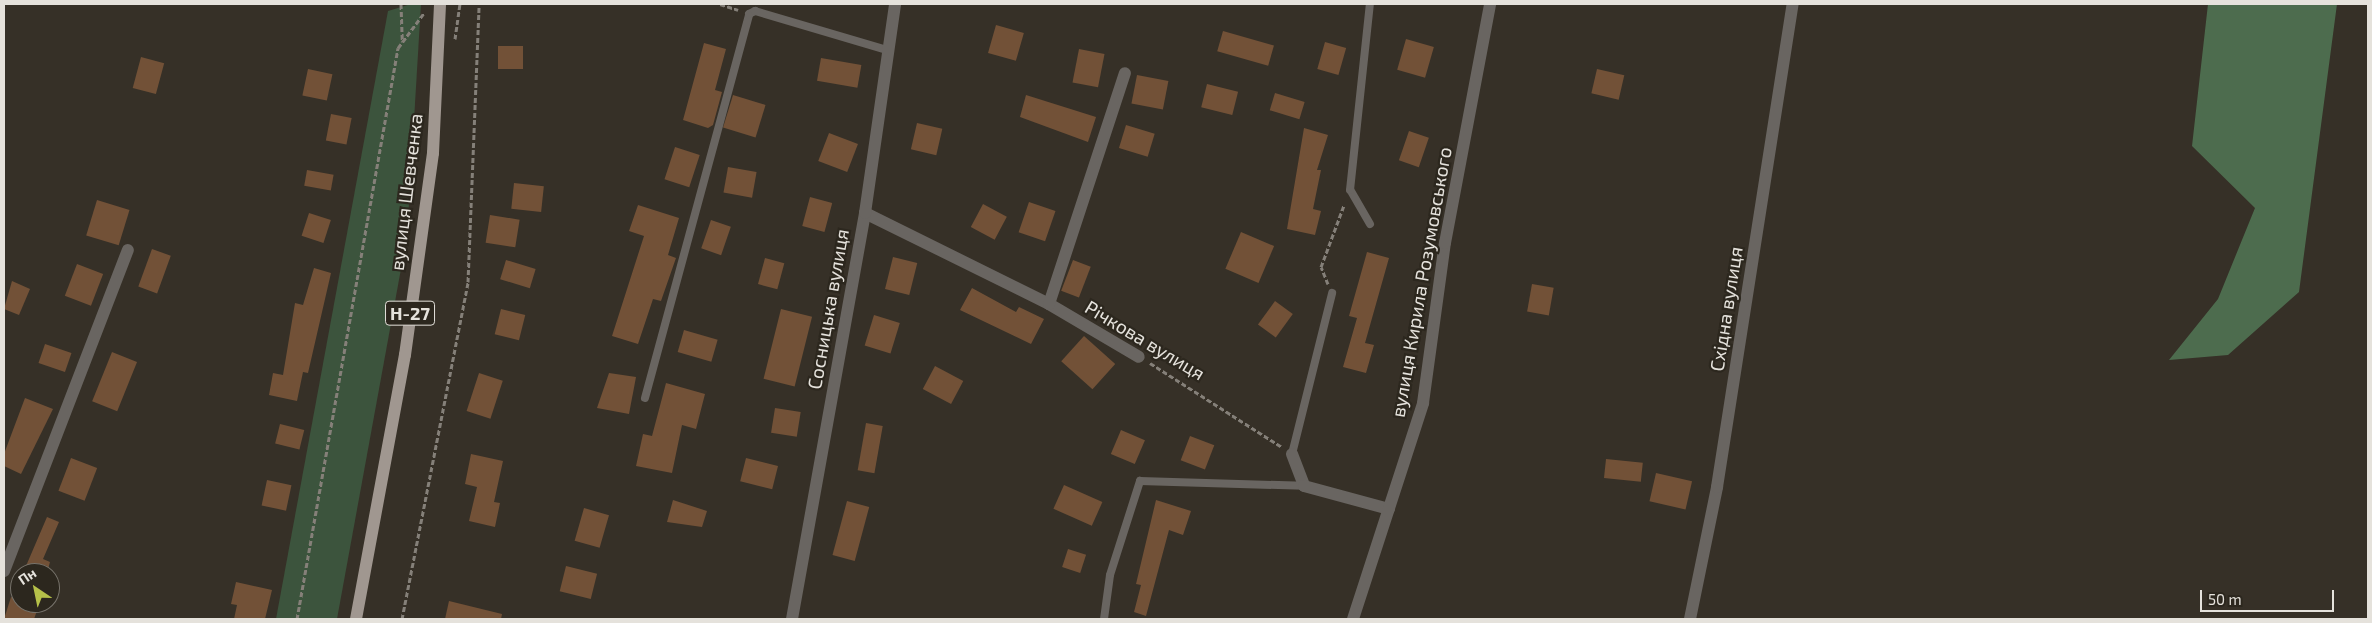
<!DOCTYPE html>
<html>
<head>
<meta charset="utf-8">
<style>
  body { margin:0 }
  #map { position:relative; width:2372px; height:623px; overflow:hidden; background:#363027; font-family:"Exo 2",sans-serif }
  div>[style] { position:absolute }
  .green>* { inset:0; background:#3c543d }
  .forest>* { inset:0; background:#4d6c4e }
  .building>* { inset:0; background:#725137; transform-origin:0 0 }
  .path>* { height:3px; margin-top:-1.5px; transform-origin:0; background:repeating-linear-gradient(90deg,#858079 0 5px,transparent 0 7.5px) }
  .lane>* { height:8px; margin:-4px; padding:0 4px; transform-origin:4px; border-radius:4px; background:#696561 }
  .street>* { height:12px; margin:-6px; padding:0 6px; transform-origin:6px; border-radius:6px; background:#696561 }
  .primary>* { height:12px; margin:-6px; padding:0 6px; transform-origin:6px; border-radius:6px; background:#a09790 }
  span { translate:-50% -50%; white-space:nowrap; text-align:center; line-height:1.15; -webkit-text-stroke:4.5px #2c271e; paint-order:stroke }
  .shield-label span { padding:1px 4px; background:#2c271e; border:1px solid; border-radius:4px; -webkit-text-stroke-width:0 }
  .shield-label { font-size:18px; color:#e5e2dc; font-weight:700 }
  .street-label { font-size:19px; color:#e5e2dc }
  .frame { position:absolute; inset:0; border:5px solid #e5e2dc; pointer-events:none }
  .north { position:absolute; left:10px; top:563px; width:50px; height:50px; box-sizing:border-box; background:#2c271e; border:1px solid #76726a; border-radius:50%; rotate:326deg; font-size:14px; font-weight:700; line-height:20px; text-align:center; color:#e5e2dc }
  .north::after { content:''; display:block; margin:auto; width:18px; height:22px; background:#b6c149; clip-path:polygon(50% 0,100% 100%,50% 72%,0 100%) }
  .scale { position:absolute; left:2200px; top:590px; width:134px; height:22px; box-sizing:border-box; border:2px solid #e5e2dc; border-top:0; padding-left:6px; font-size:15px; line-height:18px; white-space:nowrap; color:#e5e2dc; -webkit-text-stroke:4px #2c271e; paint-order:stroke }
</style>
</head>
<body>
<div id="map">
  <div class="green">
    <i style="clip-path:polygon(411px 4px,421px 4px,407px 236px,337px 619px,276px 619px,388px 11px)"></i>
  </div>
  <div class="forest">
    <i style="clip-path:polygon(2208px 4px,2337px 4px,2299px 292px,2228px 355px,2169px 360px,2218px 299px,2255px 208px,2192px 146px)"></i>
  </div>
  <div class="building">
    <i style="left:996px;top:25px;width:29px;height:29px;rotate:16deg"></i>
    <i style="left:1223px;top:31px;width:53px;height:21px;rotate:16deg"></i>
    <i style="left:1406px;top:39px;width:29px;height:32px;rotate:16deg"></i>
    <i style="left:1325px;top:42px;width:22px;height:28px;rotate:16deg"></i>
    <i style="clip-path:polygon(704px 43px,726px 49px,715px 90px,722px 92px,713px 125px,708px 128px,683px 120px)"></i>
    <i style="left:498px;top:46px;width:25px;height:23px"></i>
    <i style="left:1079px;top:49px;width:26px;height:34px;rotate:11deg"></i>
    <i style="left:141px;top:57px;width:24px;height:32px;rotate:15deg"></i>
    <i style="left:821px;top:58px;width:41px;height:23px;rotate:10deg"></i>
    <i style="left:308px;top:69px;width:25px;height:27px;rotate:12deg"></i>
    <i style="left:1597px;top:69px;width:28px;height:25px;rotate:13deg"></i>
    <i style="left:1137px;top:75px;width:32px;height:29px;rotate:11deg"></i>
    <i style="left:1207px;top:84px;width:32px;height:24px;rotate:14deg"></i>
    <i style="left:1275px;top:93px;width:31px;height:18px;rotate:17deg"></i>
    <i style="left:733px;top:95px;width:34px;height:34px;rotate:17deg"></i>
    <i style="clip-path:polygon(1026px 95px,1096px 117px,1088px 142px,1020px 117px)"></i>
    <i style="left:331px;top:114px;width:21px;height:27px;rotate:11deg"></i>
    <i style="left:917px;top:123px;width:26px;height:27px;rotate:13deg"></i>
    <i style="left:1126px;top:125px;width:30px;height:24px;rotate:17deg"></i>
    <i style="clip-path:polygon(1304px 128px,1328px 135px,1317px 170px,1321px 170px,1313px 209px,1321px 211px,1315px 235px,1287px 229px)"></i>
    <i style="left:1409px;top:131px;width:21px;height:31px;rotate:19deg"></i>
    <i style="left:829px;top:133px;width:31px;height:30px;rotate:21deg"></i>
    <i style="left:675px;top:147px;width:26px;height:34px;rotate:18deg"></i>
    <i style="left:728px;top:167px;width:29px;height:26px;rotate:10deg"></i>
    <i style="left:307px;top:170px;width:27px;height:16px;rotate:10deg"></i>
    <i style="left:514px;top:183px;width:30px;height:26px;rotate:6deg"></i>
    <i style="left:810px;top:197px;width:23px;height:30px;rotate:15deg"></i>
    <i style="left:97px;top:200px;width:34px;height:37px;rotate:17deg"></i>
    <i style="left:1029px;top:202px;width:28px;height:32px;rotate:19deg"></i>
    <i style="left:983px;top:204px;width:27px;height:26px;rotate:28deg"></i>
    <i style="clip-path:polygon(638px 205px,679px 218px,668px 255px,676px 258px,661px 301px,653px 299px,638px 344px,612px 336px,644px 236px,629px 231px)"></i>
    <i style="left:309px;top:213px;width:23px;height:24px;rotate:18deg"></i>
    <i style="left:490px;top:215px;width:30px;height:28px;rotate:9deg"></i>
    <i style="left:711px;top:220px;width:21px;height:30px;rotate:19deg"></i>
    <i style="left:1241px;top:232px;width:36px;height:40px;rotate:23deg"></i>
    <i style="left:152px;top:249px;width:20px;height:40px;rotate:20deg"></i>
    <i style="clip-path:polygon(1367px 252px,1389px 258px,1365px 343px,1374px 345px,1366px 373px,1343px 367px,1357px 318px,1349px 316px)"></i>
    <i style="left:893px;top:257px;width:25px;height:33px;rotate:14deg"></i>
    <i style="left:765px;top:258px;width:20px;height:27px;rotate:15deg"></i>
    <i style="left:506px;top:260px;width:31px;height:20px;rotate:17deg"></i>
    <i style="left:1073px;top:260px;width:19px;height:33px;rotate:21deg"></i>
    <i style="left:77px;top:264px;width:28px;height:34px;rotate:21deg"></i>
    <i style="clip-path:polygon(314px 268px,331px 273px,308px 373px,303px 372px,297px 401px,269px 395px,273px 373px,283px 375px,295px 303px,303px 305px)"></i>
    <i style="clip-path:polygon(12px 281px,30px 289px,19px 315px,4px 309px)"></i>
    <i style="left:1532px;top:284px;width:22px;height:28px;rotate:10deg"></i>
    <i style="clip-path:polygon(972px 288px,1016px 312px,1019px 307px,1044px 319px,1031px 344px,960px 310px)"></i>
    <i style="left:1275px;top:301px;width:22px;height:29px;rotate:36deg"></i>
    <i style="left:501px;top:309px;width:25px;height:26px;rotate:14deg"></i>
    <i style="left:781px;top:309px;width:32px;height:72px;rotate:14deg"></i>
    <i style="left:874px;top:315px;width:27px;height:32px;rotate:17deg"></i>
    <i style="left:684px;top:330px;width:35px;height:23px;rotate:16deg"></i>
    <i style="left:1084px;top:336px;width:42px;height:34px;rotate:42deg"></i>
    <i style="left:45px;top:344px;width:28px;height:20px;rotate:19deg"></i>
    <i style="left:112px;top:352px;width:27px;height:53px;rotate:22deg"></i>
    <i style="left:935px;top:366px;width:32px;height:26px;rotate:28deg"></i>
    <i style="left:479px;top:373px;width:25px;height:40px;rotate:18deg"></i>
    <i style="clip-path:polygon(609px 373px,636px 377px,629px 414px,597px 408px)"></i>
    <i style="clip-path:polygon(666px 383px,705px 394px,696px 429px,682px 425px,672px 473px,636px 466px,643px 434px,652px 436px)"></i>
    <i style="clip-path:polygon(25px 398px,53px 409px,21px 474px,4px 466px,4px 454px)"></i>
    <i style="left:775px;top:408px;width:26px;height:25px;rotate:9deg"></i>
    <i style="left:866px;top:423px;width:17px;height:48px;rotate:10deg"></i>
    <i style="left:280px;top:424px;width:25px;height:20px;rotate:14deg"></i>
    <i style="left:1121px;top:430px;width:26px;height:26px;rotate:23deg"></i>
    <i style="left:1190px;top:436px;width:26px;height:26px;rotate:21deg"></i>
    <i style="clip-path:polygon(471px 454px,503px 461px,494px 502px,500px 503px,495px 527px,469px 521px,477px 487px,465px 484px)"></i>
    <i style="left:71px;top:458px;width:28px;height:35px;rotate:21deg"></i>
    <i style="left:746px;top:458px;width:33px;height:24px;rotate:14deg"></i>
    <i style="left:1606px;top:459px;width:37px;height:19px;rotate:6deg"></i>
    <i style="left:1656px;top:473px;width:37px;height:29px;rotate:13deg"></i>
    <i style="left:267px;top:480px;width:25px;height:26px;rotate:12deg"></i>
    <i style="left:1064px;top:485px;width:42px;height:26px;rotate:24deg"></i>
    <i style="clip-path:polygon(673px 500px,707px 511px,702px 527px,667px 522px)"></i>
    <i style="clip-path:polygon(1156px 500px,1191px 511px,1183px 535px,1169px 530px,1146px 616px,1134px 612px,1141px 585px,1136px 584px)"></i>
    <i style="left:847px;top:501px;width:23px;height:56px;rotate:15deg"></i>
    <i style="left:584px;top:508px;width:26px;height:34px;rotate:16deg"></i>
    <i style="clip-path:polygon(47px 517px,59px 522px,43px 559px,50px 562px,47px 573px,23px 573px)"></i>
    <i style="left:1068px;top:549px;width:19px;height:19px;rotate:18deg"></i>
    <i style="left:566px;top:566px;width:32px;height:26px;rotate:14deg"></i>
    <i style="clip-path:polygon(236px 582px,272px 590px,265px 619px,234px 619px,237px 605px,231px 604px)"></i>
    <i style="clip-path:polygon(11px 597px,38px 608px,34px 619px,4px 619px)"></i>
    <i style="clip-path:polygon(449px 601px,502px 614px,501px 619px,445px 619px)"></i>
  </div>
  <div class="path">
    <i style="left:401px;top:4px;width:38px;rotate:88deg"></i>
    <i style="left:720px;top:4px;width:19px;rotate:18deg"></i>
    <i style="left:455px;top:39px;width:35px;rotate:-82deg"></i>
    <i style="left:1328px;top:284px;width:18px;rotate:-112deg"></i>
    <i style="left:1321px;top:267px;width:66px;rotate:-69.6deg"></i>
    <i style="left:1150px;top:363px;width:156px;rotate:32.5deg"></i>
    <i style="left:297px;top:619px;width:580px;rotate:-79.97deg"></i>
    <i style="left:398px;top:48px;width:44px;rotate:-53.4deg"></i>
    <i style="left:402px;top:619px;width:343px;rotate:-78.9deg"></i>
    <i style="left:468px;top:282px;width:278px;rotate:-87.7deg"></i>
  </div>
  <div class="lane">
    <i style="left:1370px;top:224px;width:39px;rotate:-120deg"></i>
    <i style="left:1350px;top:190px;width:187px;rotate:-83.9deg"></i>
    <i style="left:645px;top:398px;width:398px;rotate:-74.8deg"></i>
    <i style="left:749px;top:14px;width:7px;rotate:-27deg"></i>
    <i style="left:755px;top:11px;width:138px;rotate:16.5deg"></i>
    <i style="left:1292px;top:454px;width:166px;rotate:-76deg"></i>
    <i style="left:1104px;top:619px;width:44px;rotate:-82.2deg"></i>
    <i style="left:1110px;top:575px;width:99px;rotate:-72.3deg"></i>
    <i style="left:1140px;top:481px;width:164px;rotate:1.7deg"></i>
  </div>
  <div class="street">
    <i style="left:865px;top:213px;width:205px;rotate:26.3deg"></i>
    <i style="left:1049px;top:304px;width:104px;rotate:30.5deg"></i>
    <i style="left:1049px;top:304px;width:243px;rotate:-71.8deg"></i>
    <i style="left:1292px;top:454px;width:34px;rotate:69deg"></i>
    <i style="left:1304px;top:486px;width:88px;rotate:15.1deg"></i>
    <i style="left:4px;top:571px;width:344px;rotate:-68.9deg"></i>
    <i style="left:792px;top:619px;width:413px;rotate:-79.8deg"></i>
    <i style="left:865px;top:213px;width:211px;rotate:-81.8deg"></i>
    <i style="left:1353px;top:619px;width:227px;rotate:-72deg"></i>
    <i style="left:1423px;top:403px;width:162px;rotate:-82.2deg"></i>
    <i style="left:1445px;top:243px;width:243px;rotate:-79.3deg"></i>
    <i style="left:1690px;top:619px;width:135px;rotate:-78.4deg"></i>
    <i style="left:1717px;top:487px;width:489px;rotate:-81.1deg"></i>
  </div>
  <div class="primary">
    <i style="left:356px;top:619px;width:269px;rotate:-79.5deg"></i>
    <i style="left:405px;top:355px;width:204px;rotate:-82.1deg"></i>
    <i style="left:433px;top:153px;width:149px;rotate:-87.3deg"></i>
  </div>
  <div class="shield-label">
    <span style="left:410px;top:313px">Н-27</span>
  </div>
  <div class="street-label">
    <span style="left:406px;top:192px;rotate:-83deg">вулиця Шевченка</span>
    <span style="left:1421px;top:282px;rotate:-80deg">вулиця Кирила Розумовського</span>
    <span style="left:828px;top:309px;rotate:-80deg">Сосницька вулиця</span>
    <span style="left:1726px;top:309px;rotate:-81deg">Східна вулиця</span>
    <span style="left:1145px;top:340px;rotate:31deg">Річкова вулиця</span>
  </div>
  <div class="frame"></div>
  <div class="north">Пн</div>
  <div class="scale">50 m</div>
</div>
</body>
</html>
